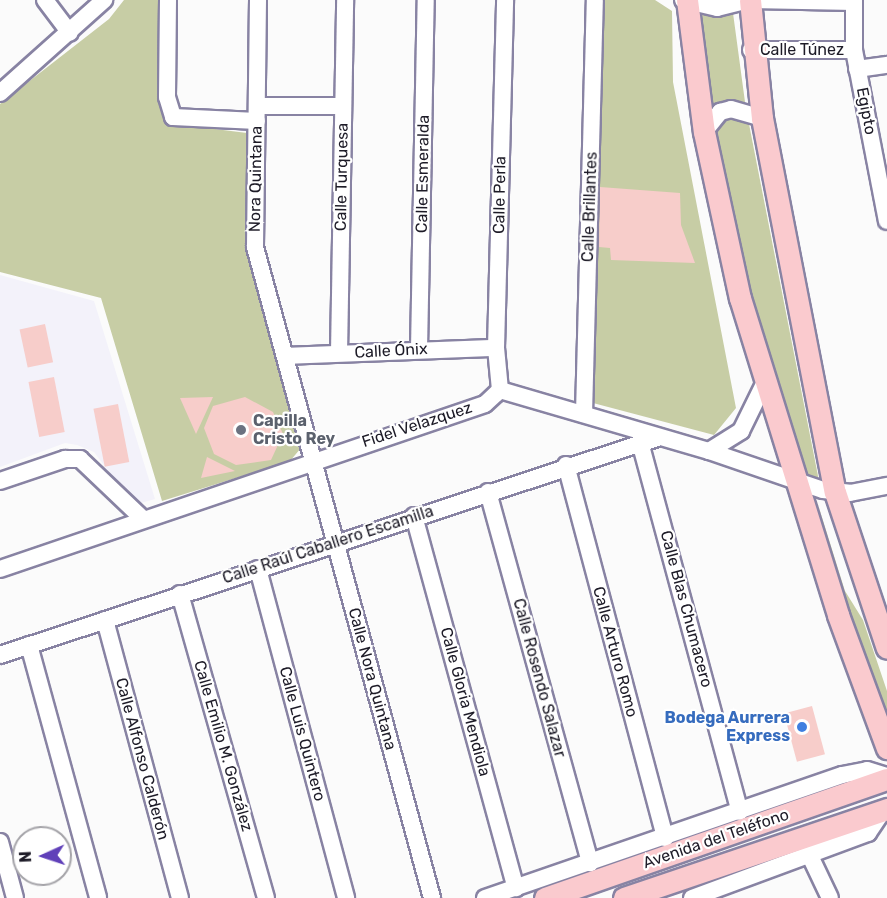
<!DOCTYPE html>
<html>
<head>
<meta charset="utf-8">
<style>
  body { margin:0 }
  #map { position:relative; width:887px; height:898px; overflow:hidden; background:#fbfbfb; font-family:Rubik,sans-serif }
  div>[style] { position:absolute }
  .built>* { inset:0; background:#f3f2fa }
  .green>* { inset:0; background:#c7cda5 }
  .building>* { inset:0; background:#f7cdca; transform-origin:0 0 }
  .roads { filter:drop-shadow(2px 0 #8883a3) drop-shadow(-2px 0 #8883a3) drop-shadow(0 2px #8883a3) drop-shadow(0 -2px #8883a3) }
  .minor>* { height:16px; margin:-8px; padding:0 8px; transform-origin:8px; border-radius:8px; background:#fff }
  .major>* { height:21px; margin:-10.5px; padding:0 10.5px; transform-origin:10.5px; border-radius:10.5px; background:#facace }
  .dots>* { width:16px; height:16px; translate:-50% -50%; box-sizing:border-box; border:3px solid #fff; border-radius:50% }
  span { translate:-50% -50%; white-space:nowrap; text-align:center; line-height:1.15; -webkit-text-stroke:4.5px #fff; paint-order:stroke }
  .street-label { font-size:16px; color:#1d1b27 }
  .worship-label { font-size:16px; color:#5b616d; font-weight:700 }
  .left { translate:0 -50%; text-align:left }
  .shop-label { font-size:16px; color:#366cbe; font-weight:700 }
  .right { translate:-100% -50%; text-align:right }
  .north { position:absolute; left:12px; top:826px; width:60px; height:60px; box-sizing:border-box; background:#fff; border:2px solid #a5a4a9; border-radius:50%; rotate:267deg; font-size:16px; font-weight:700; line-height:24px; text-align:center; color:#1d1b27 }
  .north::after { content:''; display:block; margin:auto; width:21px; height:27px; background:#6040b9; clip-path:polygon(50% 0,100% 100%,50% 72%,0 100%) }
</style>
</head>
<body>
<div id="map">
  <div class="built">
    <i style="clip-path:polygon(0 275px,94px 301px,155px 499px,134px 505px,94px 452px,77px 445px,65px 443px,0 467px)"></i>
  </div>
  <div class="green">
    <i style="clip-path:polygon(124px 0,164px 0,167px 123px,247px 133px,248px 222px,301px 448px,290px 461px,162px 501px,101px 298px,0 272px,0 104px,109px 19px)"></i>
    <i style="clip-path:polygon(601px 0,655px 0,672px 11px,673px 82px,736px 408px,714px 435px,593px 403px)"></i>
    <i style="clip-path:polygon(697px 13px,733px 13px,745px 102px,729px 101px,709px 111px)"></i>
    <i style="clip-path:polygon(739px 115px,749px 124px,819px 481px,806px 474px,733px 235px,715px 127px,720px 119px)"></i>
    <i style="clip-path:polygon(816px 498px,845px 591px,863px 620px,887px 691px,887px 724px,850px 621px)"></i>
  </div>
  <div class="building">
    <i style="clip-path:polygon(600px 187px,680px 193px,681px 225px,695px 263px,611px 260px,610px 248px,599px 247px)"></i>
    <i style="left:45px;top:324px;width:39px;height:26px;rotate:78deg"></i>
    <i style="left:54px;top:377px;width:56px;height:26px;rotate:79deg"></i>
    <i style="clip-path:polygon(213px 397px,196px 434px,180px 398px)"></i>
    <i style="clip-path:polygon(245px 397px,273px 412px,283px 434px,271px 460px,236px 465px,214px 454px,204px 428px,213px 406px)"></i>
    <i style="left:118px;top:404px;width:59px;height:25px;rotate:79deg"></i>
    <i style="clip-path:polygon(207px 457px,235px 471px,201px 478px)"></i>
    <i style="left:812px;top:706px;width:50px;height:29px;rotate:75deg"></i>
  </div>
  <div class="roads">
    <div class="minor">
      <i style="left:45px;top:0;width:41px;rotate:52.9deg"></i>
      <i style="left:168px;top:0;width:97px;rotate:90.6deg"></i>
      <i style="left:167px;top:97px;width:21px;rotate:73deg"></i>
      <i style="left:173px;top:117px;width:84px;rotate:2.7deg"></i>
      <i style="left:258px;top:0;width:247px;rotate:90.7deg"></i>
      <i style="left:255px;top:247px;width:675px;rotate:74.79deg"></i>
      <i style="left:683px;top:0;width:35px;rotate:13deg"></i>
      <i style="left:717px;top:8px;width:34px;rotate:-14deg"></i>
      <i style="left:750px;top:0;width:104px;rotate:1.1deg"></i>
      <i style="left:854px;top:0;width:50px;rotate:90deg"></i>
      <i style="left:854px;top:50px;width:174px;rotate:79.1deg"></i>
      <i style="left:751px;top:50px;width:103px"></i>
      <i style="left:857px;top:69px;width:30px;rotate:-8deg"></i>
      <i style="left:0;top:93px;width:140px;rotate:-41.8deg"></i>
      <i style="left:258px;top:106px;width:85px"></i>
      <i style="left:704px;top:132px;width:26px;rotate:-51deg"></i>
      <i style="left:720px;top:112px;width:11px;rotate:-15deg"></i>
      <i style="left:731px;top:109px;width:32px;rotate:16deg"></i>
      <i style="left:419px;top:349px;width:349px;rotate:-88.9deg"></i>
      <i style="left:339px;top:353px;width:353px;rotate:-89deg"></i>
      <i style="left:285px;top:356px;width:211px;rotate:-2.2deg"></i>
      <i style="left:500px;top:390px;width:218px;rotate:16.3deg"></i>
      <i style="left:709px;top:451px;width:120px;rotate:18.9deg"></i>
      <i style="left:823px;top:490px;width:27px;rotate:6deg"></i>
      <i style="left:850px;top:493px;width:38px;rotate:-11deg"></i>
      <i style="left:500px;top:390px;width:42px;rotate:-95.4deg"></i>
      <i style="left:496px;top:348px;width:348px;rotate:-88.5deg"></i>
      <i style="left:584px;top:414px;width:414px;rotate:-88.5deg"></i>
      <i style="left:640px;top:442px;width:383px;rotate:74.9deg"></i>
      <i style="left:709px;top:451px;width:38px;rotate:-32deg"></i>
      <i style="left:741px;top:431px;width:52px;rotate:-63.9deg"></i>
      <i style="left:566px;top:465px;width:386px;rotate:75.1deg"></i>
      <i style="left:0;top:481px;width:69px;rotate:-18.7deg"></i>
      <i style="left:65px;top:459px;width:15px"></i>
      <i style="left:80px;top:459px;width:87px;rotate:43.6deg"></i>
      <i style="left:488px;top:492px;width:385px;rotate:74.6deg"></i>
      <i style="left:414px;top:516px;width:386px;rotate:74.7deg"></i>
      <i style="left:0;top:569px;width:512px;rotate:-18.79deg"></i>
      <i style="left:485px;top:404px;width:21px;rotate:-43deg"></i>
      <i style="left:258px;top:569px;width:341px;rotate:75deg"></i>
      <i style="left:180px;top:594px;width:316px;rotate:74.2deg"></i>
      <i style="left:105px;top:620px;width:288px;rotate:74.9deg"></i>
      <i style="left:29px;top:645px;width:262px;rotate:74.7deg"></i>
      <i style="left:0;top:655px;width:692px;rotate:-18.28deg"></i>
      <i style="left:0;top:842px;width:58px;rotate:75deg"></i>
      <i style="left:811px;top:858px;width:44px;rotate:64.6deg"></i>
      <i style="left:485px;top:898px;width:378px;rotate:-19deg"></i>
      <i style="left:842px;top:775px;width:25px;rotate:-11deg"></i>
      <i style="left:867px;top:770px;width:21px;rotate:17deg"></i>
      <i style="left:692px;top:898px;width:188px;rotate:-20.3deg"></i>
      <i style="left:868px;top:833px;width:27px;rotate:-56deg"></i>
    </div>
    <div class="major">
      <i style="left:687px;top:0;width:133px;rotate:82.7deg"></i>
      <i style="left:704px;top:132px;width:170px;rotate:77.8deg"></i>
      <i style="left:740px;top:298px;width:332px;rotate:72.8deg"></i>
      <i style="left:838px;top:615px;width:142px;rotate:69.8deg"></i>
      <i style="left:750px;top:0;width:119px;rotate:84.2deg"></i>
      <i style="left:762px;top:118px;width:381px;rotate:79deg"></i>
      <i style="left:835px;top:492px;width:164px;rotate:71.6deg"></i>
      <i style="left:545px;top:898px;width:362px;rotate:-19.2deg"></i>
      <i style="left:624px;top:898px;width:278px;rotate:-18.7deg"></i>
    </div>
  </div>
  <div class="dots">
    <i style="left:241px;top:430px;background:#6b7280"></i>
    <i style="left:802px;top:727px;background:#3f7fe0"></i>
  </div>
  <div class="street-label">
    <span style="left:802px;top:50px">Calle Túnez</span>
    <span style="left:866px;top:111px;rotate:79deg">Egipto</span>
    <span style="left:423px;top:174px;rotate:-89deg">Calle Esmeralda</span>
    <span style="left:342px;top:177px;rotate:-89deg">Calle Turquesa</span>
    <span style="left:256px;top:179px;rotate:-89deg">Nora Quintana</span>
    <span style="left:500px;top:195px;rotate:-89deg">Calle Perla</span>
    <span style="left:590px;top:207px;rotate:-88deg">Calle Brillantes</span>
    <span style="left:391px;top:351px;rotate:-3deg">Calle Ónix</span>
    <span style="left:417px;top:425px;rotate:-18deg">Fidel Velazquez</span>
    <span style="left:328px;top:545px;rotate:-18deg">Calle Raúl Caballero Escamilla</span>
    <span style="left:686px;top:609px;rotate:75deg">Calle Blas Chumacero</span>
    <span style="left:615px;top:652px;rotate:75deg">Calle Arturo Romo</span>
    <span style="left:539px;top:678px;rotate:75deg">Calle Rosendo Salazar</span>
    <span style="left:372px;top:679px;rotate:75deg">Calle Nora Quintana</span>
    <span style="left:465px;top:702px;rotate:75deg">Calle Gloria Mendiola</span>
    <span style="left:302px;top:734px;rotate:75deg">Calle Luis Quintero</span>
    <span style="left:223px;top:746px;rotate:74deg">Calle Emilio M. González</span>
    <span style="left:142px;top:759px;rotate:75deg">Calle Alfonso Calderón</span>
    <span style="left:716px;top:839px;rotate:-19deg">Avenida del Teléfono</span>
  </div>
  <div class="worship-label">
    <span class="left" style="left:253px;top:430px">Capilla<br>Cristo Rey</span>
  </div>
  <div class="shop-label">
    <span class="right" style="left:790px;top:727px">Bodega Aurrera<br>Express</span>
  </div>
  <div class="north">N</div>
</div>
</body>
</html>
